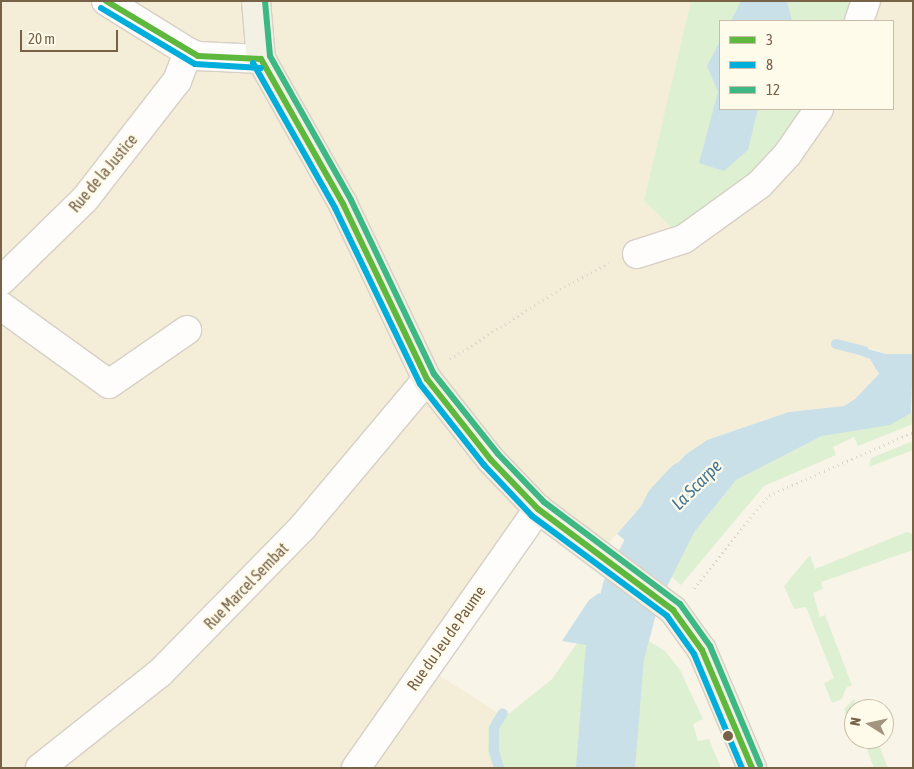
<!DOCTYPE html>
<html>
<head>
<meta charset="utf-8">
<style>
  body { margin:0 }
  #map { position:relative; width:914px; height:769px; overflow:hidden; background:#f8f4e8; font-family:"Asap Condensed",sans-serif }
  div>[style] { position:absolute }
  .residential>* { inset:0; background:#f4edd8 }
  .green>* { inset:0; background:#def0d2 }
  .water>* { inset:0; background:#cae0e8 }
  .stream>* { height:10px; margin:-5px; padding:0 5px; transform-origin:5px; border-radius:5px; background:#cae0e8 }
  .river>* { height:59px; margin:-29.5px; padding:0 29.5px; transform-origin:29.5px; border-radius:29.5px; background:#cae0e8 }
  .path>* { height:3px; margin-top:-1.5px; transform-origin:0; background:repeating-linear-gradient(90deg,#dad4cb 0 1px,transparent 0 5px) }
  .roads { filter:drop-shadow(1px 0 #d6d0c5) drop-shadow(-1px 0 #d6d0c5) drop-shadow(0 1px #d6d0c5) drop-shadow(0 -1px #d6d0c5) }
  .minor>* { height:28px; margin:-14px; padding:0 14px; transform-origin:14px; border-radius:14px; background:#fefdfc }
  .major>* { height:28px; margin:-14px; padding:0 14px; transform-origin:14px; border-radius:14px; background:#f3f0e4 }
  .bus-1>* { height:6px; margin:-3px; padding:0 3px; transform-origin:3px; border-radius:3px; background:#5fb83e }
  .bus-2>* { height:6px; margin:-3px; padding:0 3px; transform-origin:3px; border-radius:3px; background:#00aedc }
  .bus-3>* { height:6px; margin:-3px; padding:0 3px; transform-origin:3px; border-radius:3px; background:#3db783 }
  .dots>* { width:14px; height:14px; translate:-50% -50%; box-sizing:border-box; border:2px solid #fffbea; border-radius:50% }
  span { translate:-50% -50%; white-space:nowrap; text-align:center; line-height:1.15; -webkit-text-stroke:4.5px #fffbea; paint-order:stroke }
  .street-label { font-size:16px; color:#776147 }
  .water-label { font-size:18px; color:#427694; font-style:italic }
  .frame { position:absolute; inset:0; border:2px solid #776147; pointer-events:none }
  .legend { position:absolute; left:719px; top:20px; width:175px; height:90px; box-sizing:border-box; background:#fffbea; border:1px solid #c9bda9; margin:0; padding:6px 9px; list-style:none; font-size:15px; color:#776147 }
  .legend li { display:flex; align-items:center; gap:10px; height:25px }
  .legend b { width:25px; border:1px solid #c9bda9 }
  .north { position:absolute; left:844px; top:699px; width:50px; height:50px; box-sizing:border-box; background:#fffbea; border:1px solid #c9bda9; border-radius:50%; rotate:280deg; font-size:14px; font-weight:700; line-height:20px; text-align:center; color:#776147 }
  .north::after { content:''; display:block; margin:auto; width:18px; height:22px; background:#a4947f; clip-path:polygon(50% 0,100% 100%,50% 72%,0 100%) }
  .scale { position:absolute; left:20px; top:30px; width:98px; height:22px; box-sizing:border-box; border:2px solid #776147; border-top:0; padding-left:6px; font-size:15px; line-height:18px; white-space:nowrap; color:#776147; -webkit-text-stroke:4px #fffbea; paint-order:stroke }
</style>
</head>
<body>
<div id="map">
  <div class="residential">
    <i style="clip-path:polygon(evenodd,1px 1px,913px 1px,913px 354px,886px 354px,871px 348px,851px 352px,870px 359px,879px 374px,855px 399px,845px 406px,789px 412px,707px 440px,685px 455px,599px 554px,538px 509px,426px 667px,497px 712px,488px 728px,488px 755px,494px 768px,1px 768px,1px 1px,720px 21px,893px 21px,893px 109px,720px 109px,720px 21px)"></i>
  </div>
  <div class="green">
    <i style="clip-path:polygon(691px 1px,866px 1px,859px 21px,720px 21px,720px 109px,819px 109px,684px 239px,644px 201px)"></i>
    <i style="clip-path:polygon(913px 411px,913px 424px,858px 446px,854px 437px,833px 447px,836px 455px,764px 486px,681px 585px,668px 574px,676px 555px,736px 480px,822px 436px)"></i>
    <i style="clip-path:polygon(913px 441px,913px 450px,869px 467px,871px 458px)"></i>
    <i style="clip-path:polygon(907px 532px,913px 534px,913px 550px,821px 582px,823px 589px,813px 593px,820px 617px,825px 615px,852px 685px,846px 688px,842px 699px,832px 703px,824px 683px,834px 678px,806px 607px,794px 609px,784px 586px,810px 555px,815px 569px)"></i>
    <i style="clip-path:polygon(642px 637px,665px 651px,680px 670px,703px 719px,693px 724px,698px 741px,709px 739px,721px 768px,631px 768px,641px 682px)"></i>
    <i style="clip-path:polygon(578px 642px,598px 646px,581px 768px,494px 768px,488px 755px,488px 728px,497px 712px,510px 713px,552px 679px)"></i>
    <i style="clip-path:polygon(854px 699px,858px 709px,854px 709px,854px 724px,851px 726px,844px 709px)"></i>
    <i style="clip-path:polygon(863px 739px,870px 739px,873px 744px,878px 743px,888px 768px,874px 768px)"></i>
  </div>
  <div class="water">
    <i style="clip-path:polygon(741px 1px,787px 1px,792px 21px,731px 21px)"></i>
    <i style="clip-path:polygon(720px 41px,720px 109px,758px 109px,748px 150px,724px 171px,699px 163px,718px 92px,707px 66px)"></i>
    <i style="clip-path:polygon(854px 345px,886px 354px,913px 354px,911px 413px,890px 425px,822px 436px,736px 480px,676px 555px,668px 573px,617px 534px,685px 455px,707px 440px,789px 412px,844px 406px,855px 399px,879px 374px,870px 359px,851px 352px)"></i>
    <i style="clip-path:polygon(599px 593px,644px 627px,631px 768px,581px 768px,598px 647px,562px 641px,589px 600px)"></i>
  </div>
  <div class="stream">
    <i style="left:836px;top:344px;width:29px;rotate:14deg"></i>
    <i style="left:499px;top:768px;width:19px;rotate:-106deg"></i>
    <i style="left:494px;top:750px;width:22px;rotate:-90deg"></i>
    <i style="left:494px;top:728px;width:17px;rotate:-59deg"></i>
  </div>
  <div class="river">
    <i style="left:605px;top:768px;width:113px;rotate:-85.4deg"></i>
    <i style="left:614px;top:655px;width:66px;rotate:-75.1deg"></i>
    <i style="left:631px;top:591px;width:94px;rotate:-63.4deg"></i>
    <i style="left:673px;top:507px;width:26px;rotate:-47deg"></i>
  </div>
  <div class="path">
    <i style="left:450px;top:359px;width:130px;rotate:-32.5deg"></i>
    <i style="left:560px;top:289px;width:55px;rotate:-28deg"></i>
    <i style="left:694px;top:588px;width:119px;rotate:-51.1deg"></i>
    <i style="left:769px;top:495px;width:157px;rotate:-23.6deg"></i>
  </div>
  <div class="roads">
    <div class="minor">
      <i style="left:106px;top:1px;width:97px;rotate:31.9deg"></i>
      <i style="left:188px;top:52px;width:11px;rotate:22deg"></i>
      <i style="left:198px;top:56px;width:63px;rotate:2.7deg"></i>
      <i style="left:859px;top:21px;width:21px;rotate:-71deg"></i>
      <i style="left:637px;top:254px;width:49px;rotate:-17.7deg"></i>
      <i style="left:684px;top:239px;width:92px;rotate:-35.8deg"></i>
      <i style="left:759px;top:185px;width:41px;rotate:-47deg"></i>
      <i style="left:787px;top:155px;width:56px;rotate:-55.2deg"></i>
      <i style="left:1px;top:281px;width:117px;rotate:-44.3deg"></i>
      <i style="left:85px;top:199px;width:150px;rotate:-52.1deg"></i>
      <i style="left:177px;top:81px;width:31px;rotate:-69deg"></i>
      <i style="left:1px;top:306px;width:133px;rotate:35.8deg"></i>
      <i style="left:109px;top:384px;width:95px;rotate:-34.7deg"></i>
      <i style="left:40px;top:768px;width:153px;rotate:-38.4deg"></i>
      <i style="left:160px;top:673px;width:203px;rotate:-45.6deg"></i>
      <i style="left:302px;top:528px;width:194px;rotate:-50deg"></i>
      <i style="left:356px;top:768px;width:317px;rotate:-54.9deg"></i>
    </div>
    <div class="major">
      <i style="left:256px;top:1px;width:58px;rotate:85.1deg"></i>
      <i style="left:261px;top:59px;width:167px;rotate:60.5deg"></i>
      <i style="left:343px;top:204px;width:194px;rotate:64.4deg"></i>
      <i style="left:427px;top:379px;width:103px;rotate:51.7deg"></i>
      <i style="left:491px;top:460px;width:68px;rotate:46.2deg"></i>
      <i style="left:538px;top:509px;width:169px;rotate:36.8deg"></i>
      <i style="left:673px;top:610px;width:49px;rotate:54.1deg"></i>
      <i style="left:702px;top:650px;width:128px;rotate:67deg"></i>
    </div>
  </div>
  <div class="bus-1">
    <i style="left:106px;top:1px;width:107px;rotate:30.9deg"></i>
    <i style="left:198px;top:56px;width:63px;rotate:2.7deg"></i>
    <i style="left:261px;top:59px;width:167px;rotate:60.5deg"></i>
    <i style="left:343px;top:204px;width:194px;rotate:64.4deg"></i>
    <i style="left:427px;top:379px;width:103px;rotate:51.7deg"></i>
    <i style="left:491px;top:460px;width:68px;rotate:46.2deg"></i>
    <i style="left:538px;top:509px;width:169px;rotate:36.8deg"></i>
    <i style="left:673px;top:610px;width:49px;rotate:54.1deg"></i>
    <i style="left:702px;top:650px;width:128px;rotate:67deg"></i>
  </div>
  <div class="bus-2">
    <i style="left:101px;top:8px;width:109px;rotate:30.8deg"></i>
    <i style="left:195px;top:64px;width:66px;rotate:3.5deg"></i>
    <i style="left:253px;top:63px;width:167px;rotate:60.5deg"></i>
    <i style="left:335px;top:208px;width:195px;rotate:64.2deg"></i>
    <i style="left:420px;top:384px;width:103px;rotate:51.7deg"></i>
    <i style="left:484px;top:465px;width:70px;rotate:46.7deg"></i>
    <i style="left:532px;top:516px;width:168px;rotate:36.5deg"></i>
    <i style="left:667px;top:616px;width:47px;rotate:54.6deg"></i>
    <i style="left:694px;top:654px;width:124px;rotate:67.2deg"></i>
  </div>
  <div class="bus-3">
    <i style="left:265px;top:1px;width:55px;rotate:84.8deg"></i>
    <i style="left:270px;top:56px;width:165px;rotate:60.6deg"></i>
    <i style="left:351px;top:200px;width:193px;rotate:64.5deg"></i>
    <i style="left:434px;top:374px;width:102px;rotate:51.3deg"></i>
    <i style="left:498px;top:454px;width:66px;rotate:46.2deg"></i>
    <i style="left:544px;top:502px;width:170px;rotate:36.9deg"></i>
    <i style="left:680px;top:604px;width:52px;rotate:54.5deg"></i>
    <i style="left:710px;top:646px;width:129px;rotate:67.2deg"></i>
  </div>
  <div class="dots">
    <i style="left:728px;top:736px;background:#776147"></i>
  </div>
  <div class="street-label">
    <span style="left:103px;top:173px;rotate:-50deg">Rue de la Justice</span>
    <span style="left:246px;top:586px;rotate:-46deg">Rue Marcel Sembat</span>
    <span style="left:446px;top:638px;rotate:-55deg">Rue du Jeu de Paume</span>
  </div>
  <div class="water-label">
    <span style="left:697px;top:485px;rotate:-45deg">La Scarpe</span>
  </div>
  <div class="frame"></div>
  <ul class="legend">
  <li><b style="height:6px;background:#5fb83e"></b>3</li>
  <li><b style="height:6px;background:#00aedc"></b>8</li>
  <li><b style="height:6px;background:#3db783"></b>12</li>
  </ul>
  <div class="north">N</div>
  <div class="scale">20 m</div>
</div>
</body>
</html>
